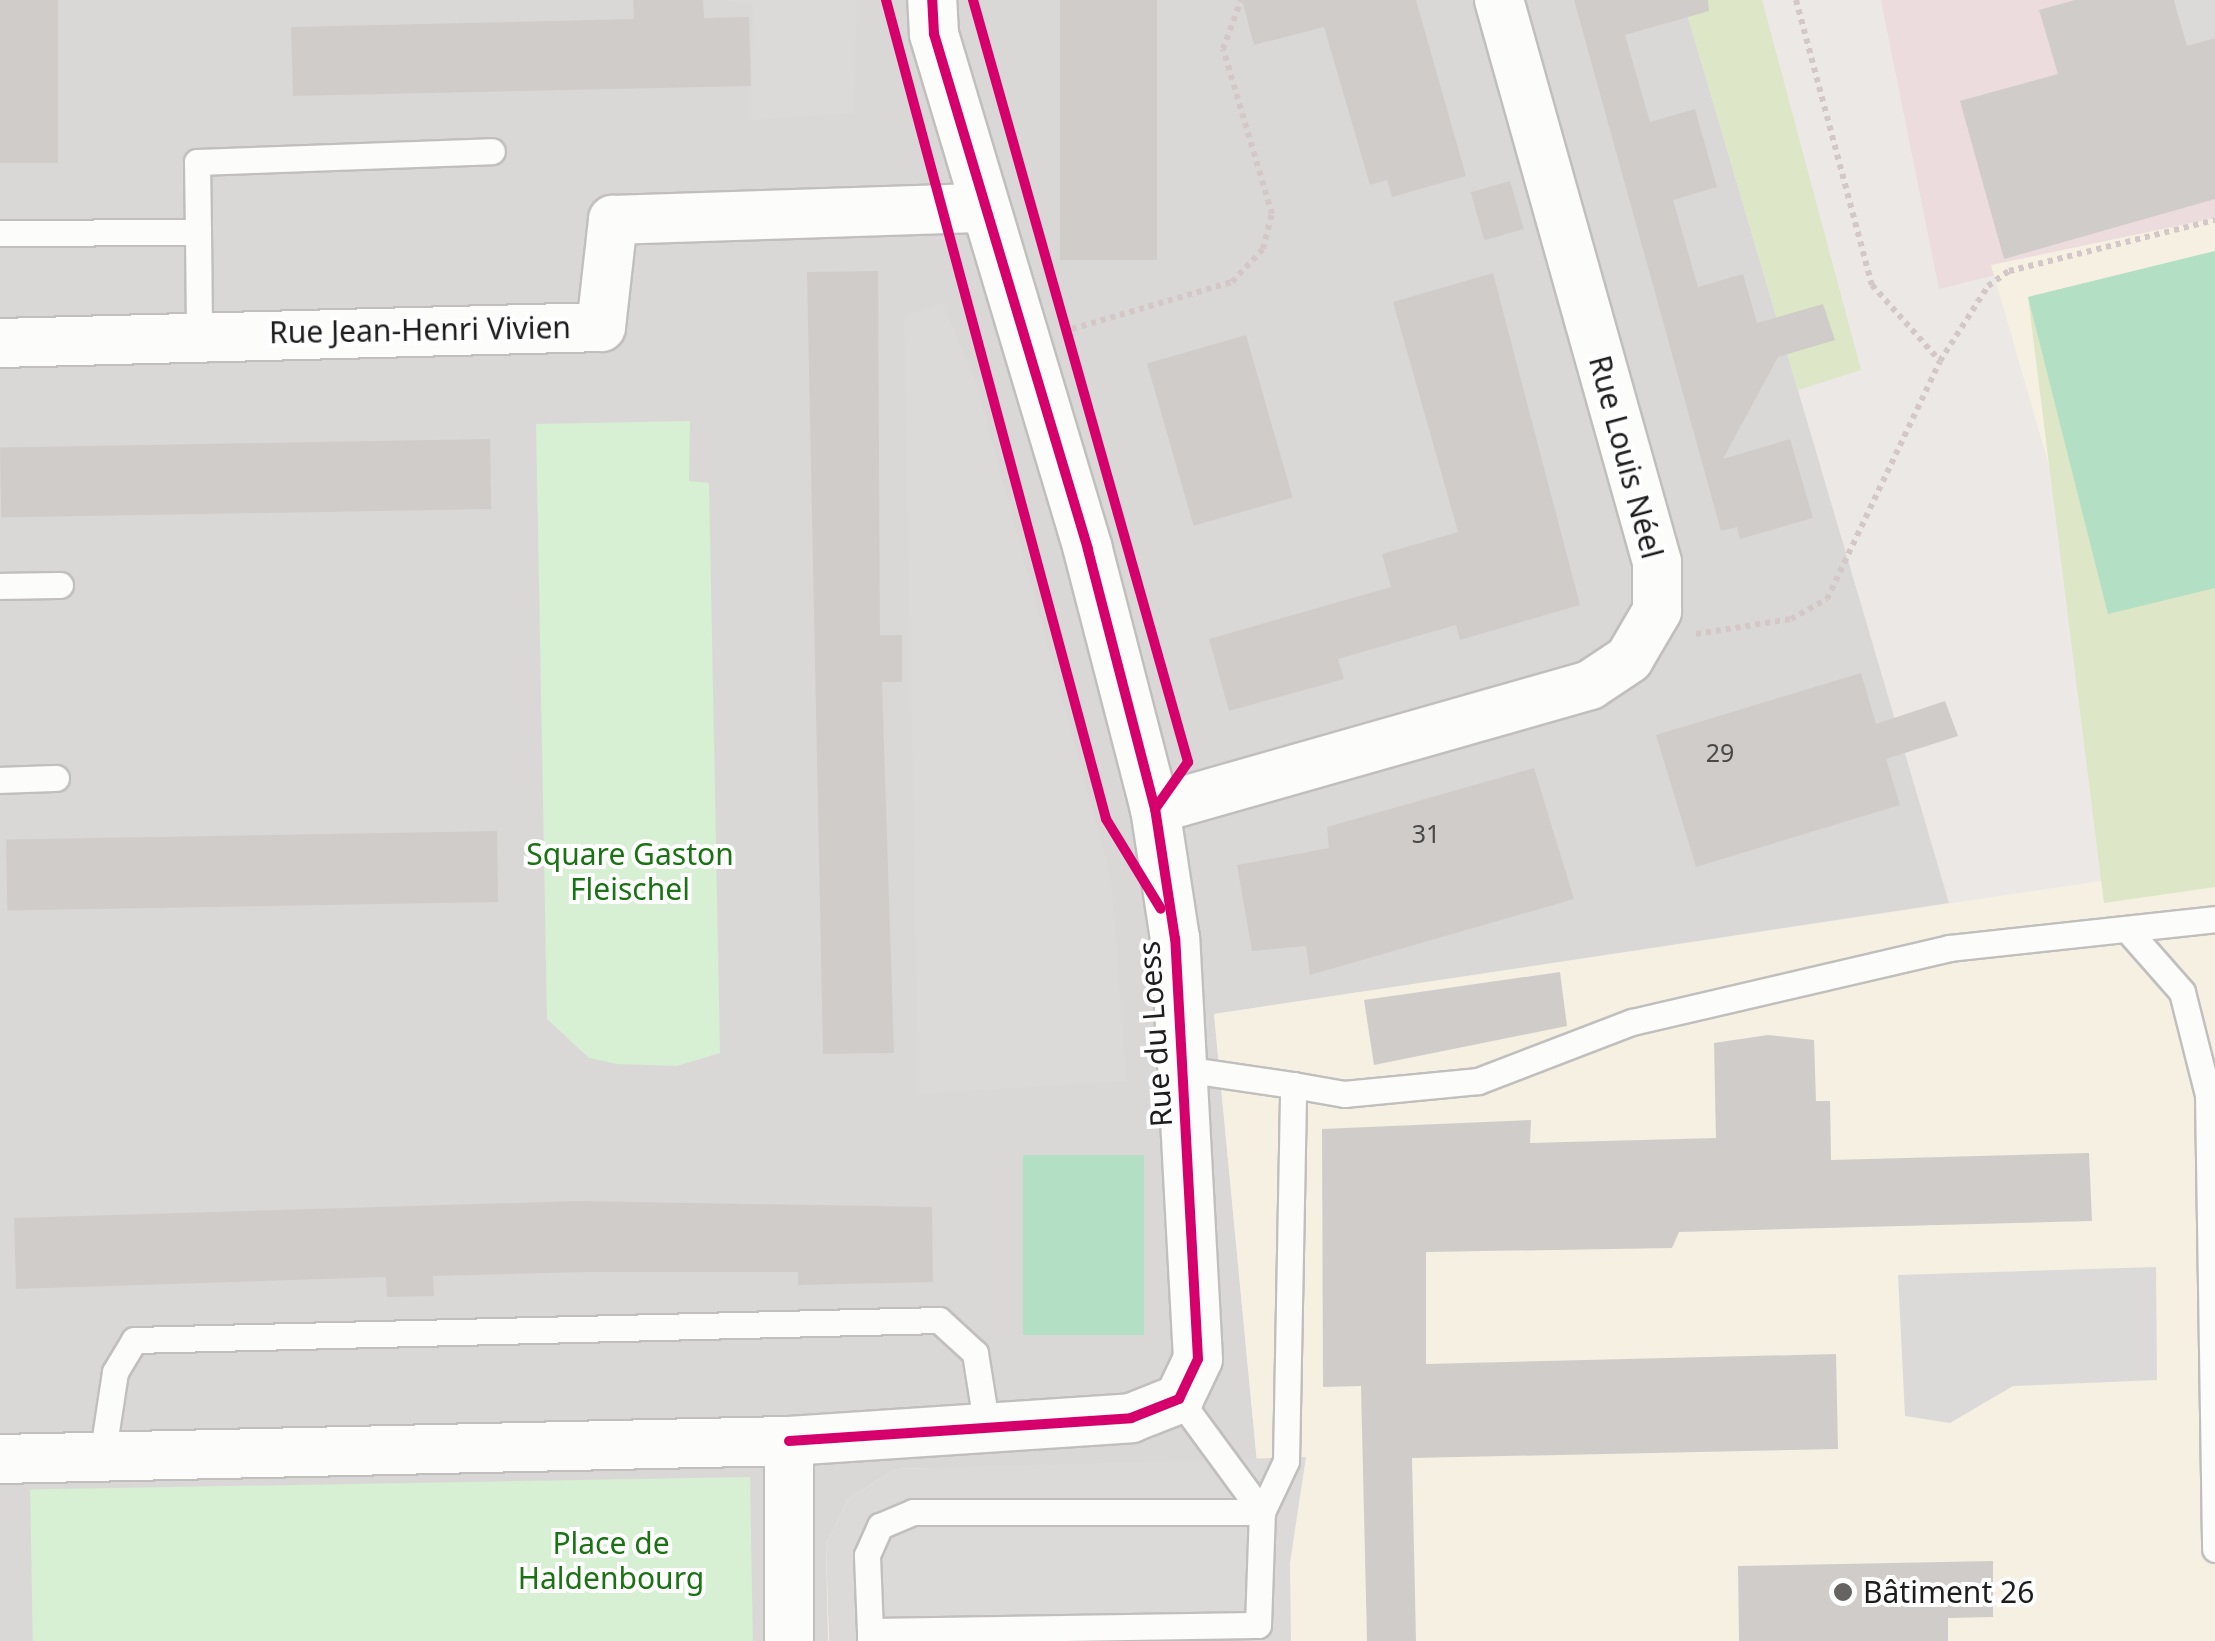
<!DOCTYPE html>
<html>
<head>
<meta charset="utf-8">
<style>
  body { margin:0 }
  #map { position:relative; width:2215px; height:1641px; overflow:hidden; background:#ebe8e5; font-family:"Noto Sans",sans-serif }
  div>[style] { position:absolute }
  .residential>* { inset:0; background:#dad8d7 }
  .commercial>* { inset:0; background:#ecdcdd }
  .education>* { inset:0; background:#f5f0e1 }
  .grass>* { inset:0; background:#dde6c6 }
  .park>* { inset:0; background:#d7efd2; transform-origin:0 0 }
  .pitch>* { inset:0; background:#b3dfc5; transform-origin:0 0 }
  .parking>* { inset:0; background:#dbdad9 }
  .building>* { inset:0; background:#d0ccca; transform-origin:0 0 }
  .path>* { height:6px; margin-top:-3px; transform-origin:0; background:repeating-linear-gradient(90deg,#d4c7c7 0 5px,transparent 0 10px) }
  .roads { filter:drop-shadow(2px 0 #c1bfbe) drop-shadow(-2px 0 #c1bfbe) drop-shadow(0 2px #c1bfbe) drop-shadow(0 -2px #c1bfbe) }
  .lane>* { height:25px; margin:-12.5px; padding:0 12.5px; transform-origin:12.5px; border-radius:12.5px; background:#fcfcfb }
  .street>* { height:48px; margin:-24px; padding:0 24px; transform-origin:24px; border-radius:24px; background:#fcfcfb }
  .cycleway>* { height:10px; margin:-5px; padding:0 5px; transform-origin:5px; border-radius:5px; background:#d6006c }
  .dots>* { width:28px; height:28px; translate:-50% -50%; box-sizing:border-box; border:5px solid #fff; border-radius:50% }
  span { translate:-50% -50%; white-space:nowrap; text-align:center; line-height:1.15; -webkit-text-stroke:8px #fff; paint-order:stroke }
  .number-label { font-size:25px; color:#4a4948 }
  .number-label span { -webkit-text-stroke-width:0 }
  .street-label { font-size:30px; color:#1d1d1d }
  .park-label { font-size:30px; color:#1a7312 }
  .poi-label { font-size:30px; color:#1d1d1d }
  .left { translate:0 -50%; text-align:left }
</style>
</head>
<body>
<div id="map">
  <div class="residential">
    <i style="clip-path:polygon(0 0,1683px 0,1949px 903px,1214px 1014px,1257px 1463px,896px 1469px,829px 1641px,0 1641px)"></i>
  </div>
  <div class="commercial">
    <i style="clip-path:polygon(1881px 0,2215px 0,2215px 220px,1939px 289px)"></i>
  </div>
  <div class="education">
    <i style="clip-path:polygon(2215px 218px,2215px 1641px,828px 1641px,826px 1545px,848px 1499px,896px 1469px,1257px 1462px,1214px 1014px,2166px 871px,1991px 265px)"></i>
  </div>
  <div class="grass">
    <i style="clip-path:polygon(1683px 0,1762px 0,1861px 370px,1798px 390px)"></i>
    <i style="clip-path:polygon(2215px 251px,2215px 887px,2104px 903px,2028px 297px)"></i>
  </div>
  <div class="park">
    <i style="clip-path:polygon(690px 421px,689px 481px,709px 483px,720px 1053px,677px 1066px,617px 1064px,589px 1058px,547px 1019px,536px 424px)"></i>
    <i style="left:750px;top:1477px;width:164px;height:720px;rotate:89deg"></i>
  </div>
  <div class="pitch">
    <i style="clip-path:polygon(2215px 251px,2215px 588px,2108px 614px,2028px 297px)"></i>
    <i style="left:1023px;top:1155px;width:121px;height:180px"></i>
  </div>
  <div class="parking">
    <i style="clip-path:polygon(725px 0,857px 0,854px 113px,751px 120px,753px 5px)"></i>
    <i style="clip-path:polygon(2174px 0,2215px 0,2215px 38px,2187px 46px)"></i>
    <i style="clip-path:polygon(942px 303px,975px 380px,1111px 878px,1126px 1081px,919px 1094px,904px 316px)"></i>
    <i style="clip-path:polygon(2156px 1267px,2157px 1380px,2013px 1386px,1950px 1423px,1905px 1416px,1898px 1275px)"></i>
    <i style="clip-path:polygon(1306px 1457px,1290px 1563px,1291px 1641px,829px 1641px,826px 1545px,848px 1499px,896px 1469px)"></i>
  </div>
  <div class="building">
    <i style="left:0;top:0;width:58px;height:163px"></i>
    <i style="clip-path:polygon(633px 0,703px 0,704px 18px,749px 17px,751px 86px,293px 96px,291px 27px,634px 19px)"></i>
    <i style="left:1060px;top:0;width:97px;height:260px"></i>
    <i style="clip-path:polygon(1242px 0,1416px 0,1466px 176px,1392px 197px,1387px 180px,1370px 185px,1324px 27px,1254px 45px)"></i>
    <i style="clip-path:polygon(1574px 0,1708px 0,1709px 11px,1625px 35px,1650px 122px,1695px 109px,1717px 187px,1673px 200px,1698px 287px,1743px 274px,1757px 323px,1823px 304px,1835px 340px,1778px 357px,1723px 459px,1790px 439px,1813px 518px,1740px 539px,1737px 527px,1721px 531px)"></i>
    <i style="clip-path:polygon(2075px 0,2174px 0,2187px 46px,2215px 38px,2215px 199px,2004px 259px,1960px 101px,2058px 74px,2039px 10px)"></i>
    <i style="left:1510px;top:181px;width:50px;height:41px;rotate:74deg"></i>
    <i style="clip-path:polygon(878px 271px,880px 635px,902px 635px,902px 682px,882px 682px,894px 1053px,823px 1054px,807px 272px)"></i>
    <i style="clip-path:polygon(1493px 273px,1580px 605px,1460px 640px,1456px 625px,1338px 659px,1344px 679px,1229px 711px,1209px 639px,1391px 587px,1382px 554px,1458px 532px,1393px 302px)"></i>
    <i style="left:1246px;top:335px;width:169px;height:103px;rotate:74deg"></i>
    <i style="left:490px;top:439px;width:70px;height:490px;rotate:89deg"></i>
    <i style="clip-path:polygon(1861px 673px,1876px 724px,1945px 701px,1958px 736px,1886px 759px,1900px 805px,1696px 867px,1656px 735px)"></i>
    <i style="clip-path:polygon(1534px 768px,1574px 899px,1310px 975px,1306px 946px,1252px 951px,1237px 865px,1329px 848px,1327px 827px)"></i>
    <i style="left:497px;top:831px;width:71px;height:491px;rotate:89deg"></i>
    <i style="clip-path:polygon(1560px 972px,1567px 1026px,1374px 1065px,1364px 1000px)"></i>
    <i style="clip-path:polygon(1768px 1035px,1814px 1040px,1816px 1101px,1830px 1101px,1831px 1160px,2089px 1153px,2092px 1221px,1679px 1232px,1672px 1248px,1426px 1252px,1426px 1364px,1836px 1354px,1838px 1449px,1412px 1458px,1416px 1641px,1367px 1641px,1361px 1386px,1323px 1387px,1322px 1129px,1531px 1120px,1530px 1143px,1716px 1138px,1714px 1043px)"></i>
    <i style="clip-path:polygon(579px 1201px,932px 1207px,933px 1282px,798px 1285px,798px 1272px,588px 1272px,433px 1276px,434px 1296px,387px 1297px,386px 1277px,16px 1289px,14px 1218px)"></i>
    <i style="clip-path:polygon(1993px 1561px,1993px 1617px,1948px 1618px,1948px 1641px,1739px 1641px,1738px 1566px)"></i>
  </div>
  <div class="path">
    <i style="left:1796px;top:0;width:295px;rotate:75.1deg"></i>
    <i style="left:1872px;top:285px;width:102px;rotate:48.2deg"></i>
    <i style="left:1072px;top:329px;width:167px;rotate:-16.4deg"></i>
    <i style="left:1232px;top:282px;width:45px;rotate:-46.8deg"></i>
    <i style="left:1263px;top:249px;width:36px;rotate:-76deg"></i>
    <i style="left:1272px;top:214px;width:172px;rotate:-106.5deg"></i>
    <i style="left:1223px;top:49px;width:52px;rotate:-69.8deg"></i>
    <i style="left:1696px;top:634px;width:96px;rotate:-9deg"></i>
    <i style="left:1791px;top:619px;width:41px;rotate:-29.1deg"></i>
    <i style="left:1827px;top:599px;width:263px;rotate:-64.6deg"></i>
    <i style="left:1940px;top:361px;width:89px;rotate:-57.4deg"></i>
    <i style="left:1988px;top:286px;width:26px;rotate:-36deg"></i>
    <i style="left:2009px;top:271px;width:212px;rotate:-13.9deg"></i>
  </div>
  <div class="roads">
    <div class="lane">
      <i style="left:198px;top:232px;width:70px;rotate:-90.8deg"></i>
      <i style="left:197px;top:162px;width:295px;rotate:-2.1deg"></i>
      <i style="left:0;top:233px;width:198px;rotate:-0.3deg"></i>
      <i style="left:198px;top:232px;width:103px;rotate:89.4deg"></i>
      <i style="left:0;top:586px;width:60px;rotate:-1deg"></i>
      <i style="left:0;top:780px;width:56px;rotate:-2deg"></i>
      <i style="left:2132px;top:935px;width:76px;rotate:48.7deg"></i>
      <i style="left:2182px;top:992px;width:106px;rotate:75.8deg"></i>
      <i style="left:2208px;top:1095px;width:454px;rotate:89.1deg"></i>
      <i style="left:1183px;top:1069px;width:111px;rotate:8.3deg"></i>
      <i style="left:102px;top:1457px;width:86px;rotate:-81.3deg"></i>
      <i style="left:115px;top:1372px;width:37px;rotate:-59deg"></i>
      <i style="left:134px;top:1340px;width:805px;rotate:-1.42deg"></i>
      <i style="left:939px;top:1320px;width:49px;rotate:42.5deg"></i>
      <i style="left:975px;top:1353px;width:76px;rotate:80.9deg"></i>
      <i style="left:870px;top:1631px;width:76px;rotate:-92.3deg"></i>
      <i style="left:867px;top:1555px;width:32px;rotate:-66deg"></i>
      <i style="left:880px;top:1526px;width:36px;rotate:-23deg"></i>
      <i style="left:913px;top:1512px;width:349px"></i>
      <i style="left:1262px;top:1512px;width:56px;rotate:-64.8deg"></i>
      <i style="left:1286px;top:1461px;width:376px;rotate:-88.9deg"></i>
      <i style="left:1293px;top:1085px;width:52px;rotate:10deg"></i>
      <i style="left:1344px;top:1094px;width:135px;rotate:-5.5deg"></i>
      <i style="left:1478px;top:1081px;width:165px;rotate:-21deg"></i>
      <i style="left:1632px;top:1022px;width:326px;rotate:-13.1deg"></i>
      <i style="left:1949px;top:948px;width:268px;rotate:-6.2deg"></i>
      <i style="left:870px;top:1641px;width:10px;rotate:-90deg"></i>
      <i style="left:870px;top:1631px;width:388px;rotate:-0.9deg"></i>
      <i style="left:1258px;top:1625px;width:113px;rotate:-88deg"></i>
      <i style="left:1262px;top:1512px;width:140px;rotate:-126.3deg"></i>
    </div>
    <div class="street">
      <i style="left:0;top:343px;width:601px;rotate:-1.52deg"></i>
      <i style="left:601px;top:327px;width:108px;rotate:-83.6deg"></i>
      <i style="left:613px;top:220px;width:371px;rotate:-1.9deg"></i>
      <i style="left:1155px;top:809px;width:452px;rotate:-15.9deg"></i>
      <i style="left:1590px;top:685px;width:47px;rotate:-33.7deg"></i>
      <i style="left:1629px;top:659px;width:56px;rotate:-59.7deg"></i>
      <i style="left:1657px;top:611px;width:49px;rotate:-90deg"></i>
      <i style="left:1657px;top:562px;width:584px;rotate:-105.7deg"></i>
      <i style="left:789px;top:1441px;width:343px;rotate:-3.8deg"></i>
      <i style="left:1131px;top:1418px;width:52px;rotate:-21.6deg"></i>
      <i style="left:1179px;top:1399px;width:44px;rotate:-64.6deg"></i>
      <i style="left:1198px;top:1359px;width:421px;rotate:-93.1deg"></i>
      <i style="left:1175px;top:939px;width:132px;rotate:-98.7deg"></i>
      <i style="left:1155px;top:809px;width:268px;rotate:-104.5deg"></i>
      <i style="left:1088px;top:549px;width:538px;rotate:-106.65deg"></i>
      <i style="left:934px;top:34px;width:34px;rotate:-93deg"></i>
      <i style="left:0;top:1459px;width:789px;rotate:-1.31deg"></i>
      <i style="left:789px;top:1441px;width:200px;rotate:90deg"></i>
    </div>
  </div>
  <div class="cycleway">
    <i style="left:886px;top:0;width:848px;rotate:74.96deg"></i>
    <i style="left:1106px;top:819px;width:105px;rotate:58.6deg"></i>
    <i style="left:973px;top:0;width:792px;rotate:74.24deg"></i>
    <i style="left:1188px;top:762px;width:57px;rotate:125.1deg"></i>
    <i style="left:789px;top:1441px;width:343px;rotate:-3.8deg"></i>
    <i style="left:1131px;top:1418px;width:52px;rotate:-21.6deg"></i>
    <i style="left:1179px;top:1399px;width:44px;rotate:-64.6deg"></i>
    <i style="left:1198px;top:1359px;width:421px;rotate:-93.1deg"></i>
    <i style="left:1175px;top:939px;width:132px;rotate:-98.7deg"></i>
    <i style="left:1155px;top:809px;width:268px;rotate:-104.5deg"></i>
    <i style="left:1088px;top:549px;width:538px;rotate:-106.65deg"></i>
    <i style="left:934px;top:34px;width:34px;rotate:-93deg"></i>
  </div>
  <div class="dots">
    <i style="left:1843px;top:1592px;background:#656463"></i>
  </div>
  <div class="number-label">
    <span style="left:1720px;top:752px">29</span>
    <span style="left:1426px;top:833px">31</span>
  </div>
  <div class="street-label">
    <span style="left:420px;top:330px;rotate:-1deg">Rue Jean-Henri Vivien</span>
    <span style="left:1626px;top:457px;rotate:75deg">Rue Louis Néel</span>
    <span style="left:1155px;top:1034px;rotate:-94deg">Rue du Loess</span>
  </div>
  <div class="park-label">
    <span style="left:630px;top:871px">Square Gaston<br>Fleischel</span>
    <span style="left:611px;top:1560px">Place de<br>Haldenbourg</span>
  </div>
  <div class="poi-label">
    <span class="left" style="left:1863px;top:1592px">Bâtiment 26</span>
  </div>
</div>
</body>
</html>
